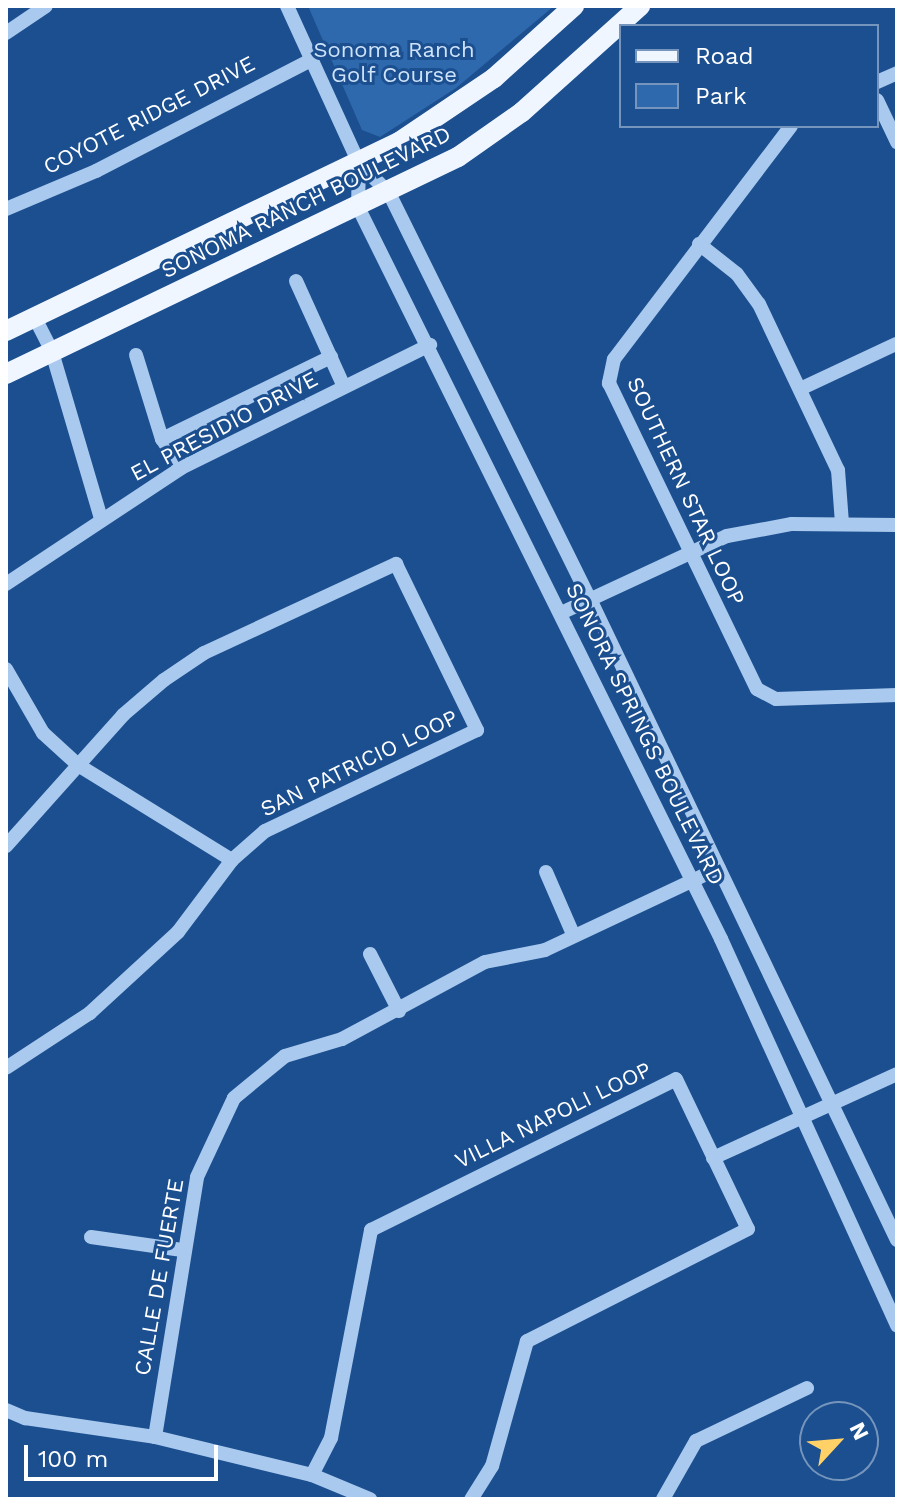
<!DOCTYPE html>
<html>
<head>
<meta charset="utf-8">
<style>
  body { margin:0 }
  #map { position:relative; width:903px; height:1505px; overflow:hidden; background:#1b4f8f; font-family:"Work Sans",sans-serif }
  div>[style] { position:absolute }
  .green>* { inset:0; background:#2e69ad }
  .minor>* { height:14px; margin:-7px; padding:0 7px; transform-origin:7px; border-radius:7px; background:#a9c9ee }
  .major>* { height:20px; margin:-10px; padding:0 10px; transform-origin:10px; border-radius:10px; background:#f0f6ff }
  span { translate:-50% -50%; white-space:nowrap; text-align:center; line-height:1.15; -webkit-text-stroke:6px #1b4f8f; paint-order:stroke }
  .park-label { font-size:22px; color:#cfe3fa }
  .street-label { font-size:22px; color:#fff }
  .frame { position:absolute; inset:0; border:8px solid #fff; pointer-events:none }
  .legend { position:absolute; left:619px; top:24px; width:260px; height:104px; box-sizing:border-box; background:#1b4f8f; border:2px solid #7695bc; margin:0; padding:10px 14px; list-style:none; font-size:24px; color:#fff }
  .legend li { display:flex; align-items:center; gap:16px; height:40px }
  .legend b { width:40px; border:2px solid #7695bc }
  .north { position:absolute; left:799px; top:1401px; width:80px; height:80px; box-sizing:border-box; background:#1b4f8f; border:2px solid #7695bc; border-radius:50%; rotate:64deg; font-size:22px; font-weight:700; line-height:32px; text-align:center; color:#fff }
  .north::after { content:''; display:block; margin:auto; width:28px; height:36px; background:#ffd166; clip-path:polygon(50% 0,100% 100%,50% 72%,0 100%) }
  .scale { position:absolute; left:24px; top:1445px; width:194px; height:36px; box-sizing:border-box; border:4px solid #fff; border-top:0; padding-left:10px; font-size:24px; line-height:28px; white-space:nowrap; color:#fff; -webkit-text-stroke:6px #1b4f8f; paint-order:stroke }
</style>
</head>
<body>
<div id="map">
  <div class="green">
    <i style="clip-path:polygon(308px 6px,554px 6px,456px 88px,380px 137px,362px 130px)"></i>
  </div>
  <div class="minor">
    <i style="left:287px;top:6px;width:173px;rotate:65.4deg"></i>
    <i style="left:359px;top:163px;width:42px;rotate:45deg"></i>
    <i style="left:389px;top:193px;width:451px;rotate:63.7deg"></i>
    <i style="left:589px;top:597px;width:713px;rotate:64.41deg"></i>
    <i style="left:6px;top:33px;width:48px;rotate:-34deg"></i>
    <i style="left:877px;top:82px;width:22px;rotate:-24deg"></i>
    <i style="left:877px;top:100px;width:47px;rotate:64.5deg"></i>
    <i style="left:791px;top:126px;width:293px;rotate:127.2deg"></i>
    <i style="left:614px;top:359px;width:25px;rotate:102deg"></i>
    <i style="left:609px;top:383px;width:340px;rotate:64.2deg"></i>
    <i style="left:757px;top:689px;width:21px;rotate:28deg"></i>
    <i style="left:776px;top:699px;width:121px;rotate:-1.9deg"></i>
    <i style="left:359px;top:163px;width:44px;rotate:91.3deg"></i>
    <i style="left:358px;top:207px;width:817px;rotate:63.62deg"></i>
    <i style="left:721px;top:939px;width:425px;rotate:65.5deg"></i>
    <i style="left:6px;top:209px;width:98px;rotate:-22.9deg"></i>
    <i style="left:96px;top:171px;width:242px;rotate:-27.3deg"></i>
    <i style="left:699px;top:244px;width:48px;rotate:38.3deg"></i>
    <i style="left:737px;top:274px;width:37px;rotate:54deg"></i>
    <i style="left:759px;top:304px;width:184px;rotate:64.6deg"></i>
    <i style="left:838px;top:470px;width:53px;rotate:85.7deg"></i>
    <i style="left:296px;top:281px;width:116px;rotate:65.6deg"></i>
    <i style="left:35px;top:318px;width:38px;rotate:63deg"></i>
    <i style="left:52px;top:352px;width:174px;rotate:73.6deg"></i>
    <i style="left:136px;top:355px;width:88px;rotate:72.8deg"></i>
    <i style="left:800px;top:389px;width:106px;rotate:-25.1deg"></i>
    <i style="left:181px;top:468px;width:35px;rotate:-123deg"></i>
    <i style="left:162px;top:439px;width:188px;rotate:-25.9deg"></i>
    <i style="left:6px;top:584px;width:210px;rotate:-33.5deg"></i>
    <i style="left:181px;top:468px;width:278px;rotate:-26.3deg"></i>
    <i style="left:561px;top:613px;width:183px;rotate:-24.9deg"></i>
    <i style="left:727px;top:536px;width:66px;rotate:-10.5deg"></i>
    <i style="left:792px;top:524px;width:105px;rotate:0.5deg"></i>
    <i style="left:6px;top:669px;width:74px;rotate:60deg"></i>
    <i style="left:43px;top:733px;width:47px;rotate:42.4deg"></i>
    <i style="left:78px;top:765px;width:181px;rotate:31.7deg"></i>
    <i style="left:6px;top:846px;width:176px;rotate:-48.2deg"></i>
    <i style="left:123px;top:715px;width:54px;rotate:-40.5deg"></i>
    <i style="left:164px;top:680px;width:48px;rotate:-34deg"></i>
    <i style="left:204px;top:653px;width:212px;rotate:-24.9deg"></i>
    <i style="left:396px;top:564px;width:185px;rotate:64deg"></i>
    <i style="left:477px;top:730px;width:235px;rotate:154.5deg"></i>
    <i style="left:265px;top:831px;width:44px;rotate:138.7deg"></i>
    <i style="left:232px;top:860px;width:90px;rotate:126.9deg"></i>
    <i style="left:178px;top:932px;width:120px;rotate:137.4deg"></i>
    <i style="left:90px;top:1013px;width:100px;rotate:146.8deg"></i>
    <i style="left:546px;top:872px;width:68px;rotate:66.5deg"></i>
    <i style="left:370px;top:954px;width:64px;rotate:63deg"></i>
    <i style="left:713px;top:1158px;width:202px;rotate:-24.5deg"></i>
    <i style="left:91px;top:1237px;width:92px;rotate:8.1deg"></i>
    <i style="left:6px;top:1410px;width:21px;rotate:23deg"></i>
    <i style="left:25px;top:1418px;width:131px;rotate:8.3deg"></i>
    <i style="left:155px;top:1437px;width:162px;rotate:13.6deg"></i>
    <i style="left:312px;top:1475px;width:63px;rotate:22.5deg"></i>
    <i style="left:155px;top:1437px;width:263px;rotate:-80.8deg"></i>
    <i style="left:197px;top:1177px;width:87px;rotate:-64.9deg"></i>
    <i style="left:234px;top:1098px;width:66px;rotate:-39.5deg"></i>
    <i style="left:285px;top:1056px;width:59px;rotate:-16.6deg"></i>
    <i style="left:342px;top:1039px;width:162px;rotate:-28.3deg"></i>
    <i style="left:485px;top:962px;width:61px;rotate:-11.3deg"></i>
    <i style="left:545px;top:950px;width:192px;rotate:-25.2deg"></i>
    <i style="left:312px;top:1475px;width:42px;rotate:-62.8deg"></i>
    <i style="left:331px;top:1438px;width:212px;rotate:-79.1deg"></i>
    <i style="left:371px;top:1230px;width:340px;rotate:-26.3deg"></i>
    <i style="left:676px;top:1079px;width:166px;rotate:64.4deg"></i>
    <i style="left:748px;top:1229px;width:248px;rotate:153.1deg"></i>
    <i style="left:527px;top:1341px;width:130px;rotate:105.6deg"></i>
    <i style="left:492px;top:1466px;width:39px;rotate:122deg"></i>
    <i style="left:663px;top:1499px;width:67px;rotate:-60.4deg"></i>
    <i style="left:696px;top:1441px;width:123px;rotate:-25.5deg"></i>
  </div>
  <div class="major">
    <i style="left:6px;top:331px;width:436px;rotate:-25.7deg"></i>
    <i style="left:399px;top:142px;width:115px;rotate:-34deg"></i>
    <i style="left:494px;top:78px;width:108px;rotate:-42deg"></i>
    <i style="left:6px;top:374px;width:501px;rotate:-25.65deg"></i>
    <i style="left:458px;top:157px;width:78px;rotate:-35.1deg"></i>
    <i style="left:522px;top:112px;width:159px;rotate:-41.9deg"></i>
  </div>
  <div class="park-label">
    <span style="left:394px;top:62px">Sonoma Ranch<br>Golf Course</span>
  </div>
  <div class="street-label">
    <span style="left:149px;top:115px;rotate:-27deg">COYOTE RIDGE DRIVE</span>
    <span style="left:306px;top:202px;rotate:-26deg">SONOMA RANCH BOULEVARD</span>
    <span style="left:224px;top:426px;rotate:-28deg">EL PRESIDIO DRIVE</span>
    <span style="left:686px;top:491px;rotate:65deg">SOUTHERN STAR LOOP</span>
    <span style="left:645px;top:734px;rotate:64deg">SONORA SPRINGS BOULEVARD</span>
    <span style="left:359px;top:763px;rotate:-26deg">SAN PATRICIO LOOP</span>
    <span style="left:553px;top:1115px;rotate:-26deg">VILLA NAPOLI LOOP</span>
    <span style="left:159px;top:1277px;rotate:-80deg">CALLE DE FUERTE</span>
  </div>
  <div class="frame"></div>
  <ul class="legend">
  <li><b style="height:10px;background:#f0f6ff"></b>Road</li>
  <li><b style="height:22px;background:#2e69ad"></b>Park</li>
  </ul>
  <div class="north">N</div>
  <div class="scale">100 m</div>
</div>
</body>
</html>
